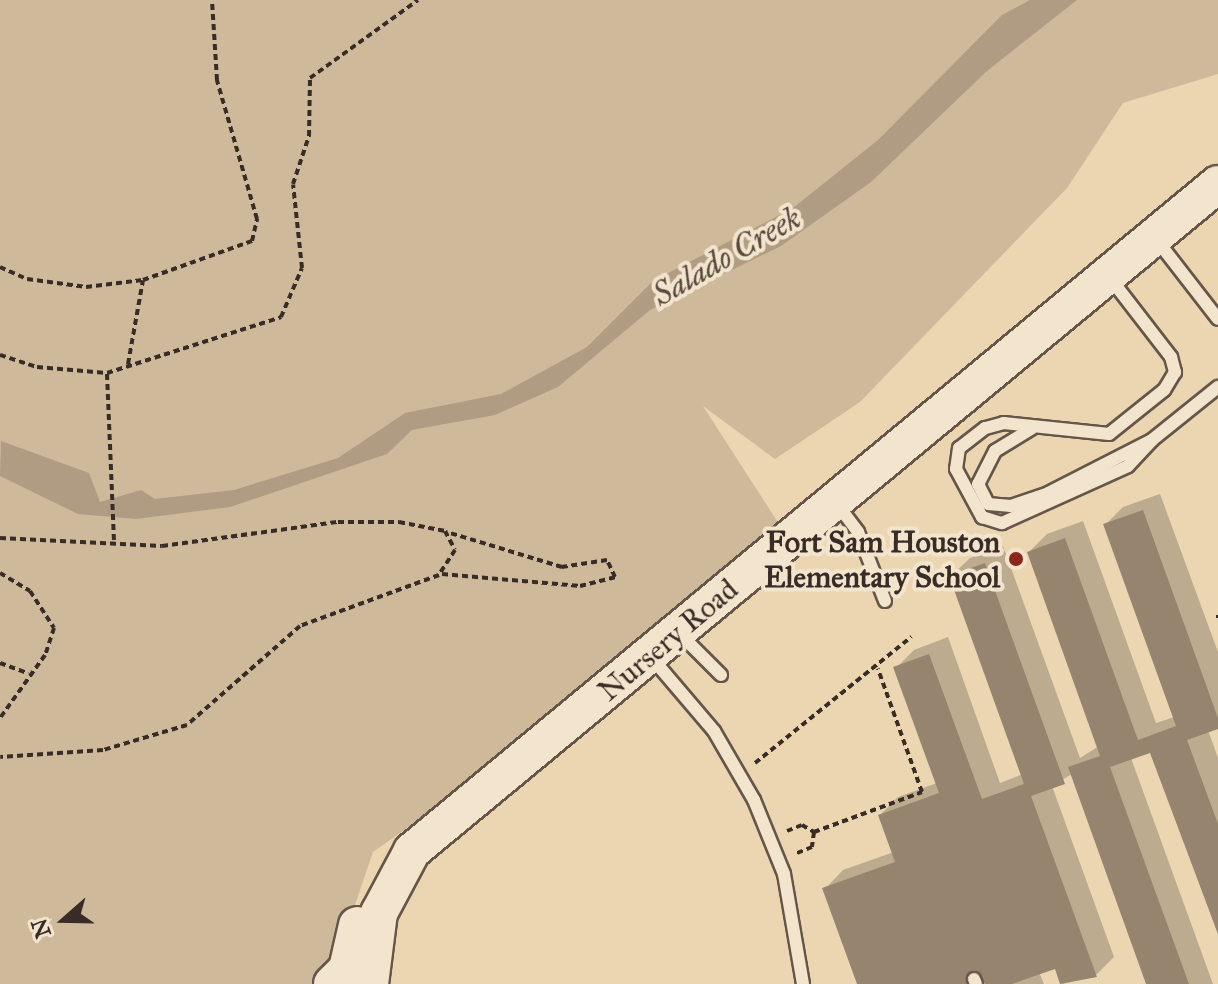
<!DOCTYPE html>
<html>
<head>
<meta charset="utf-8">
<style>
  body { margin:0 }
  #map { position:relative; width:1218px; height:984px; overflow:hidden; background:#ecd6b2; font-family:"IM FELL Great Primer",serif }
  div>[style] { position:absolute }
  .green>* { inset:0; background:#ceb99a }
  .water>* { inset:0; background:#af9c83 }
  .shadow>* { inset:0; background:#0003 }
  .building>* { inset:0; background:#96846f }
  .path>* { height:4px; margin-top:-2px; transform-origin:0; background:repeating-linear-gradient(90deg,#392c27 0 6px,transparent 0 10px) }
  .roads { filter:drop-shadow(2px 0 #66564a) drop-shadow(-2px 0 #66564a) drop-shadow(0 2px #66564a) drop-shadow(0 -2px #66564a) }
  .lane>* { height:12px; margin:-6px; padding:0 6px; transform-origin:6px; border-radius:6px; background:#f3e4cd }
  .secondary>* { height:36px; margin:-18px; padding:0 18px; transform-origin:18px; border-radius:18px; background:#f3e4cd }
  .dots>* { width:22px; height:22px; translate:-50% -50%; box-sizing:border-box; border:4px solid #f3e4cd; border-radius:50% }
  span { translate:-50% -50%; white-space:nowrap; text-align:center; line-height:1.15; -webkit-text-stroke:8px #f3e4cd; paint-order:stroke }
  .poi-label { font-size:30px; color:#392c27; font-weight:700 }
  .right { translate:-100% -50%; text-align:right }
  .street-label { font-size:30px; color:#392c27 }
  .water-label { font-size:32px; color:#56483e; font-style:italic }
  .north { position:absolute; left:24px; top:880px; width:80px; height:80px; -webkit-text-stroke:6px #f3e4cd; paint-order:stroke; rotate:250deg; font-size:22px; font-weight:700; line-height:32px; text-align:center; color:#392c27 }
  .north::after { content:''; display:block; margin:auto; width:28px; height:36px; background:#392c27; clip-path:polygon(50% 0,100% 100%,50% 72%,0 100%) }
</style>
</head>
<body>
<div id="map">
  <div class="green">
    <i style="clip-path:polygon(0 0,1218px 0,1218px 74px,1123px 103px,1067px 188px,860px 402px,775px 459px,703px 406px,779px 524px,441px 804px,373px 852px,328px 984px,0 984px)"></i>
  </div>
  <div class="water">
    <i style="clip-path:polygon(1030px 0,1077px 0,987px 71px,871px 182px,781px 246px,650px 310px,558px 387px,495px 415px,412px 430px,387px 454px,230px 507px,136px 519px,78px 514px,0 476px,1px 441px,89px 473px,100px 502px,141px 490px,155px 499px,234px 490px,338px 458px,405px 413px,501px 394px,587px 347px,653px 281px,793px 208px,878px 140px,1002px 15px)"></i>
  </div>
  <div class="shadow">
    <i style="clip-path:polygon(1160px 494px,1218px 652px,1218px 727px,1208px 730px,1218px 758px,1218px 934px,1151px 750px,1131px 758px,1213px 984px,1151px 984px,1072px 774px,1052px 786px,1114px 957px,1096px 975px,1062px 984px,1056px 966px,1039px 972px,1044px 984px,991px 984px,973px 969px,979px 984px,859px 984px,825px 889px,843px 870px,894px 852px,880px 815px,898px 797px,937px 783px,896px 668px,914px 650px,948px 637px,1000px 783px,1023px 774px,951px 576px,970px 558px,1003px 546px,1080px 758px,1099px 746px,1029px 552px,1047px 534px,1083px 521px,1156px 723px,1174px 717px,1105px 525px,1123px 507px)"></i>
  </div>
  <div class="building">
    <i style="clip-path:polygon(1143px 510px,1218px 718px,1218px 729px,1187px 740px,1218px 824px,1218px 934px,1150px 753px,1110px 767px,1189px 984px,1146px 984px,1068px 767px,1100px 756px,1027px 552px,1065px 538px,1138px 740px,1176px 726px,1103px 524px)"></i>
    <i style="clip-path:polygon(985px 563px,1065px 784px,1031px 796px,1097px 977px,1060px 984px,1055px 969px,1012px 984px,985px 984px,974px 970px,966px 984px,857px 984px,822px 888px,895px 862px,878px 815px,939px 793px,893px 667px,929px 654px,982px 799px,1024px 784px,949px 576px)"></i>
  </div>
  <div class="path">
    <i style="left:0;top:267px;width:30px;rotate:24deg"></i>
    <i style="left:27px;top:279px;width:60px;rotate:7.7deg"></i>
    <i style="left:86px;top:287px;width:57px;rotate:-7deg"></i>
    <i style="left:143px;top:280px;width:116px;rotate:-19.7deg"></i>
    <i style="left:252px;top:241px;width:23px;rotate:-77deg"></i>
    <i style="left:257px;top:219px;width:145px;rotate:-106.1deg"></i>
    <i style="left:217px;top:80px;width:80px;rotate:-93.6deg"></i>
    <i style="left:0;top:355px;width:39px;rotate:18deg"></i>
    <i style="left:37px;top:367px;width:70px;rotate:4.9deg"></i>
    <i style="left:107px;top:373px;width:183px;rotate:-17.8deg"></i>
    <i style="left:281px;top:317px;width:53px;rotate:-66.8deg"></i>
    <i style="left:302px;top:268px;width:84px;rotate:-96.1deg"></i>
    <i style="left:293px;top:184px;width:51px;rotate:-71.6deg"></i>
    <i style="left:309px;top:136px;width:58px;rotate:-89deg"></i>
    <i style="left:310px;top:78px;width:133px;rotate:-35.8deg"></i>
    <i style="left:128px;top:364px;width:85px;rotate:-79.9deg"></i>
    <i style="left:107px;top:374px;width:170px;rotate:87.6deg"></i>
    <i style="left:0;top:538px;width:162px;rotate:2.8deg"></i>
    <i style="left:162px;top:546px;width:178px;rotate:-7.8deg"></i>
    <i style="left:338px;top:522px;width:61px"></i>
    <i style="left:399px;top:522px;width:47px;rotate:11.1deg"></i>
    <i style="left:445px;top:531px;width:21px;rotate:62deg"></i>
    <i style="left:455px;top:550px;width:30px;rotate:123deg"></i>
    <i style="left:439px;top:575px;width:148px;rotate:159.9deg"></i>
    <i style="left:300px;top:626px;width:150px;rotate:138.8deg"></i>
    <i style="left:187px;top:725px;width:88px;rotate:163.4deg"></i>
    <i style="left:103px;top:750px;width:103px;rotate:176.1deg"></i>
    <i style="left:0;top:573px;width:35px;rotate:31deg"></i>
    <i style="left:30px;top:591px;width:44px;rotate:57deg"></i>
    <i style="left:54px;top:628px;width:28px;rotate:108deg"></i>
    <i style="left:45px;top:655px;width:77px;rotate:125.5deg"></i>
    <i style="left:442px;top:574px;width:139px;rotate:5deg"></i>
    <i style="left:580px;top:586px;width:36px;rotate:-14deg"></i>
    <i style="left:615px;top:577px;width:19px;rotate:-115deg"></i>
    <i style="left:607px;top:560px;width:46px;rotate:171.2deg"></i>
    <i style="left:562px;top:567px;width:120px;rotate:-163.1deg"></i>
    <i style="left:1218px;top:615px;width:3px;rotate:90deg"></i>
    <i style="left:0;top:663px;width:30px;rotate:20deg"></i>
    <i style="left:755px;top:763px;width:201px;rotate:-38.9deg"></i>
    <i style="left:787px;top:831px;width:16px;rotate:-22deg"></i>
    <i style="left:802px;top:825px;width:14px;rotate:30deg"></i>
    <i style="left:814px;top:832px;width:15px;rotate:98deg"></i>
    <i style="left:812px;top:847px;width:18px;rotate:158deg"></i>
    <i style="left:814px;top:832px;width:115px;rotate:-20.3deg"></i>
    <i style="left:922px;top:792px;width:131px;rotate:-109.7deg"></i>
  </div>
  <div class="roads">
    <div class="lane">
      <i style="left:1156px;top:239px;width:101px;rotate:52.2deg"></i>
      <i style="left:1110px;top:278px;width:100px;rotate:52.3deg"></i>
      <i style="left:1171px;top:357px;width:16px;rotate:75deg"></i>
      <i style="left:1175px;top:372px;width:21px;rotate:121deg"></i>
      <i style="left:1164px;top:390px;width:70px;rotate:141.3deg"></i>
      <i style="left:1109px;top:434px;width:106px;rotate:-174deg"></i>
      <i style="left:1004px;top:423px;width:20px;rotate:165deg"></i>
      <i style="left:985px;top:428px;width:33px;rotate:142deg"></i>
      <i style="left:959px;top:448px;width:21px;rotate:98deg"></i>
      <i style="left:956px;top:469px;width:55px;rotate:61.6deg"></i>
      <i style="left:982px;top:517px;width:21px;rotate:17deg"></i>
      <i style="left:1002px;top:523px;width:138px;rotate:-24.3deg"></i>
      <i style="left:1128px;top:466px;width:35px;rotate:-47deg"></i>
      <i style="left:1031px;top:429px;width:42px;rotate:148.6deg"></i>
      <i style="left:995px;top:451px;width:37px;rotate:117deg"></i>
      <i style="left:978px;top:484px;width:22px;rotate:63deg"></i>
      <i style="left:988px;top:504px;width:23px;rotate:5deg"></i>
      <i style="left:1011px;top:506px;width:39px;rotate:-19deg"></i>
      <i style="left:1048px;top:493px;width:117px;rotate:-27deg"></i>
      <i style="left:1152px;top:440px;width:85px;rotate:-38.8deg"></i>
      <i style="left:837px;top:504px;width:35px;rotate:53deg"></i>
      <i style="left:858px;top:532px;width:74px;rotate:68.6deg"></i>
      <i style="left:680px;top:634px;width:58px;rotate:45deg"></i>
      <i style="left:651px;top:657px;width:97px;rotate:49.6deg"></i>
      <i style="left:714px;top:731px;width:80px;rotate:59.9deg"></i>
      <i style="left:754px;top:800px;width:80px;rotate:67.9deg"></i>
      <i style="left:784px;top:874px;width:112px;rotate:80.2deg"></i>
      <i style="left:974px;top:979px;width:5px;rotate:68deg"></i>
    </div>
    <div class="secondary">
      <i style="left:332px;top:984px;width:21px;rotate:-45deg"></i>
      <i style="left:347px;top:969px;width:45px;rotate:-77.2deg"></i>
      <i style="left:370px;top:984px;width:72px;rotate:-82.8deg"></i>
      <i style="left:379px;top:913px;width:70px;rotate:-62deg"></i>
      <i style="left:412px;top:851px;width:1046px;rotate:-39.61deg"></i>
    </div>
  </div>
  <div class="dots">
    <i style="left:1016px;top:559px;background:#8f2418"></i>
  </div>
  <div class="poi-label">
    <span class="right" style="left:1000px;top:559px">Fort Sam Houston<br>Elementary School</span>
  </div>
  <div class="street-label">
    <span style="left:668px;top:640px;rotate:-40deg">Nursery Road</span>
  </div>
  <div class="water-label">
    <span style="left:727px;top:257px;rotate:-30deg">Salado Creek</span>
  </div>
  <div class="north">N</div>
</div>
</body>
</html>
